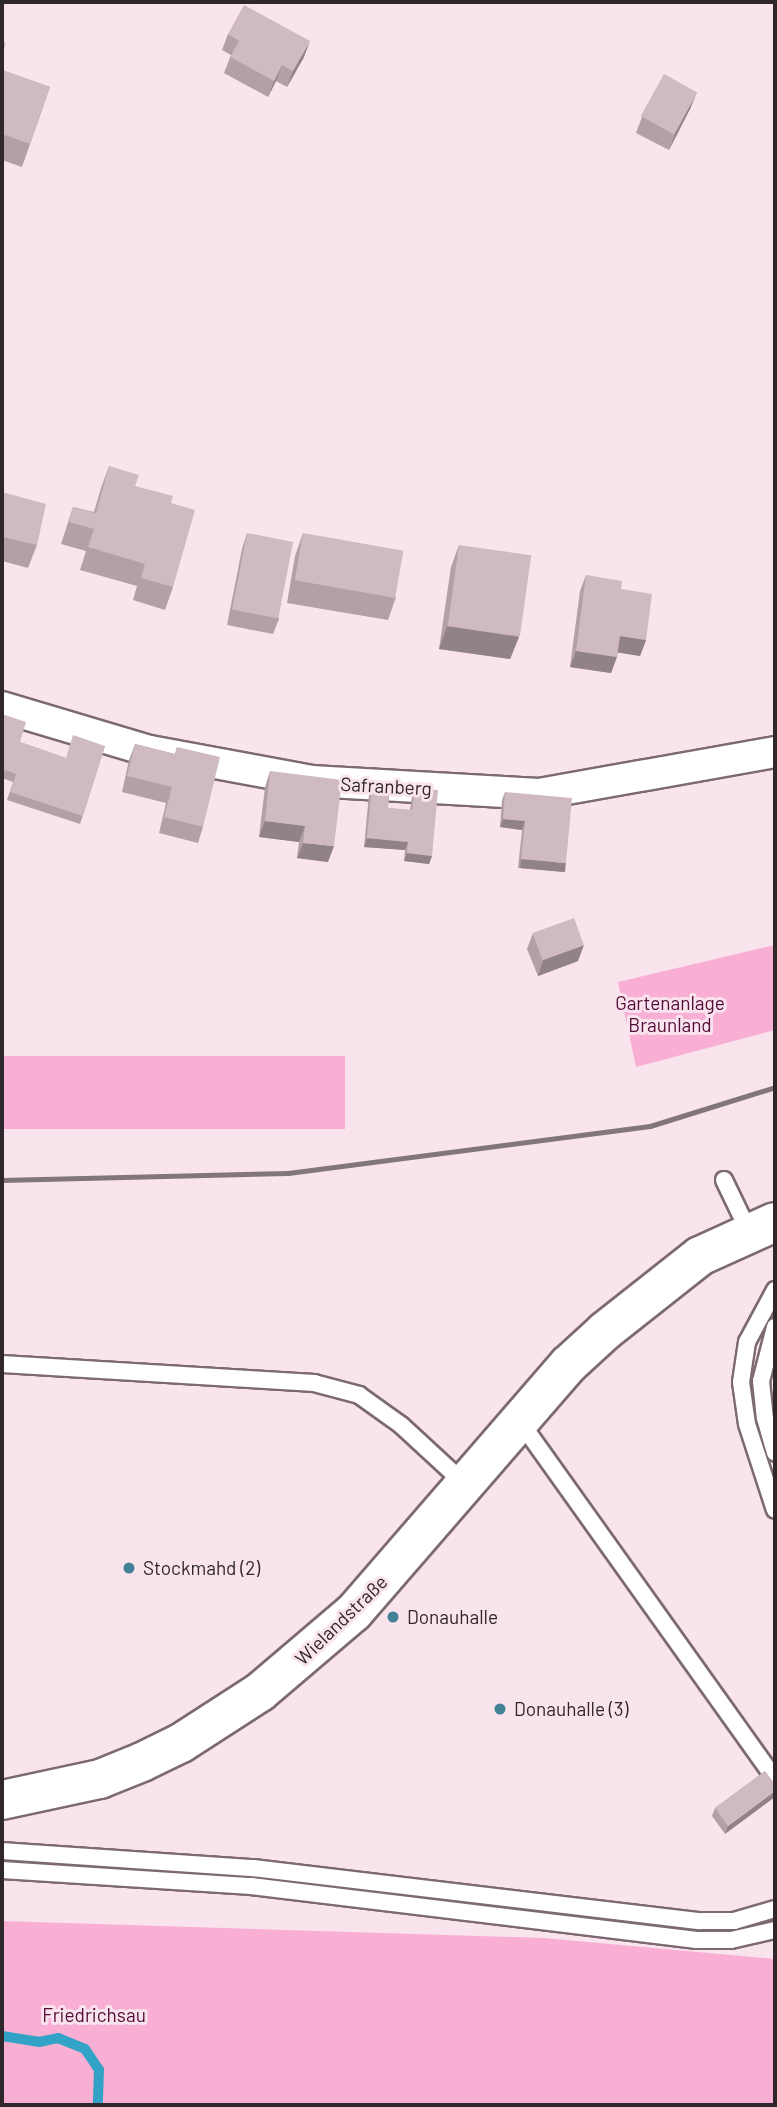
<!DOCTYPE html>
<html>
<head>
<meta charset="utf-8">
<style>
  body { margin:0 }
  #map { position:relative; width:777px; height:2107px; overflow:hidden; background:#f9e3ed; font-family:Barlow,sans-serif }
  div>[style] { position:absolute }
  .green>* { inset:0; background:#f9afd3; transform-origin:0 0 }
  .stream>* { height:10px; margin:-5px; padding:0 5px; transform-origin:5px; border-radius:5px; background:#32a3c6 }
  .roads { filter:drop-shadow(2px 0 #7c6972) drop-shadow(-2px 0 #7c6972) drop-shadow(0 2px #7c6972) drop-shadow(0 -2px #7c6972) }
  .lane>* { height:16px; margin:-8px; padding:0 8px; transform-origin:8px; border-radius:8px; background:#fff }
  .street>* { height:30px; margin:-15px; padding:0 15px; transform-origin:15px; border-radius:15px; background:#fff }
  .secondary>* { height:38px; margin:-19px; padding:0 19px; transform-origin:19px; border-radius:19px; background:#fff }
  .rail>* { height:5px; margin:-2.5px; padding:0 2.5px; transform-origin:2.5px; border-radius:2.5px; background:#83757c }
  .wall>* { inset:0; background:#b29fa8 }
  .shaded-wall>* { inset:0; background:#918288; transform-origin:0 0 }
  .building>* { inset:0; background:#cfb9c3; transform-origin:0 0 }
  .dots>* { width:19px; height:19px; translate:-50% -50%; box-sizing:border-box; border:4px solid #f9e3ed; border-radius:50% }
  span { translate:-50% -50%; white-space:nowrap; text-align:center; line-height:1.15; -webkit-text-stroke:6px #f9e3ed; paint-order:stroke }
  .street-label { font-size:19px; color:#2f272b }
  .park-label { font-size:19px; color:#540c38 }
  .poi-label { font-size:19px; color:#2f272b }
  .left { translate:0 -50%; text-align:left }
  .frame { position:absolute; inset:0; border:4px solid #2f272b; pointer-events:none }
</style>
</head>
<body>
<div id="map">
  <div class="green">
    <i style="clip-path:polygon(775px 945px,775px 1030px,636px 1067px,618px 982px)"></i>
    <i style="left:2px;top:1056px;width:343px;height:73px"></i>
    <i style="clip-path:polygon(2px 1921px,544px 1938px,775px 1959px,775px 2105px,2px 2105px)"></i>
  </div>
  <div class="stream">
    <i style="left:2px;top:2036px;width:37px;rotate:9deg"></i>
    <i style="left:39px;top:2042px;width:19px;rotate:-12deg"></i>
    <i style="left:58px;top:2038px;width:29px;rotate:22deg"></i>
    <i style="left:85px;top:2049px;width:25px;rotate:56deg"></i>
    <i style="left:99px;top:2070px;width:35px;rotate:92deg"></i>
  </div>
  <div class="roads">
    <div class="lane">
      <i style="left:724px;top:1180px;width:58px;rotate:64.3deg"></i>
      <i style="left:775px;top:1290px;width:59px;rotate:118.3deg"></i>
      <i style="left:747px;top:1342px;width:40px;rotate:98.5deg"></i>
      <i style="left:741px;top:1382px;width:42px;rotate:81.9deg"></i>
      <i style="left:747px;top:1424px;width:90px;rotate:72deg"></i>
      <i style="left:775px;top:1327px;width:56px;rotate:104.5deg"></i>
      <i style="left:761px;top:1381px;width:37px;rotate:84deg"></i>
      <i style="left:765px;top:1418px;width:36px;rotate:74deg"></i>
      <i style="left:2px;top:1364px;width:313px;rotate:3.5deg"></i>
      <i style="left:314px;top:1383px;width:47px;rotate:14.9deg"></i>
      <i style="left:359px;top:1395px;width:52px;rotate:35.5deg"></i>
      <i style="left:401px;top:1425px;width:87px;rotate:42.7deg"></i>
      <i style="left:519px;top:1420px;width:441px;rotate:54.5deg"></i>
      <i style="left:2px;top:1851px;width:252px;rotate:3.9deg"></i>
      <i style="left:253px;top:1868px;width:450px;rotate:6.8deg"></i>
      <i style="left:700px;top:1921px;width:34px"></i>
      <i style="left:734px;top:1921px;width:43px;rotate:-16.3deg"></i>
      <i style="left:2px;top:1870px;width:250px;rotate:3.7deg"></i>
      <i style="left:251px;top:1886px;width:449px;rotate:6.9deg"></i>
      <i style="left:697px;top:1940px;width:34px"></i>
      <i style="left:731px;top:1940px;width:45px;rotate:-12.8deg"></i>
    </div>
    <div class="street">
      <i style="left:2px;top:707px;width:154px;rotate:16.6deg"></i>
      <i style="left:150px;top:751px;width:165px;rotate:10.5deg"></i>
      <i style="left:312px;top:781px;width:227px;rotate:3.3deg"></i>
      <i style="left:539px;top:794px;width:240px;rotate:-10.1deg"></i>
    </div>
    <div class="secondary">
      <i style="left:2px;top:1800px;width:100px;rotate:-12.1deg"></i>
      <i style="left:100px;top:1779px;width:45px;rotate:-22deg"></i>
      <i style="left:142px;top:1762px;width:43px;rotate:-26deg"></i>
      <i style="left:181px;top:1743px;width:94px;rotate:-32.8deg"></i>
      <i style="left:260px;top:1692px;width:123px;rotate:-40.4deg"></i>
      <i style="left:354px;top:1612px;width:327px;rotate:-49.1deg"></i>
      <i style="left:568px;top:1365px;width:50px;rotate:-42.6deg"></i>
      <i style="left:605px;top:1331px;width:121px;rotate:-38.3deg"></i>
      <i style="left:700px;top:1256px;width:82px;rotate:-24.4deg"></i>
    </div>
  </div>
  <div class="rail">
    <i style="left:2px;top:1180px;width:286px;rotate:-1.4deg"></i>
    <i style="left:288px;top:1173px;width:365px;rotate:-7.4deg"></i>
    <i style="left:650px;top:1126px;width:131px;rotate:-17.3deg"></i>
  </div>
  <div class="wall">
    <i style="clip-path:polygon(228px 34px,304px 57px,287px 87px,276px 81px,268px 97px,224px 73px,231px 55px,222px 50px)"></i>
    <i style="clip-path:polygon(2px 70px,50px 87px,22px 167px,2px 160px)"></i>
    <i style="clip-path:polygon(691px 107px,669px 150px,636px 133px,642px 117px)"></i>
    <i style="clip-path:polygon(109px 466px,135px 486px,171px 503px,173px 587px,165px 610px,133px 600px,137px 586px,80px 570px,86px 551px,61px 544px,73px 507px,94px 512px,101px 488px)"></i>
    <i style="clip-path:polygon(2px 492px,37px 545px,28px 568px,2px 561px)"></i>
    <i style="clip-path:polygon(247px 533px,279px 619px,273px 634px,227px 625px,242px 549px)"></i>
    <i style="clip-path:polygon(303px 533px,396px 597px,388px 620px,287px 603px,295px 556px)"></i>
    <i style="clip-path:polygon(459px 545px,519px 637px,510px 659px,439px 649px,451px 567px)"></i>
    <i style="clip-path:polygon(586px 575px,621px 589px,646px 640px,640px 656px,618px 652px,611px 673px,570px 667px,580px 591px)"></i>
    <i style="clip-path:polygon(2px 714px,20px 742px,66px 758px,105px 746px,80px 824px,7px 800px,13px 782px,2px 778px)"></i>
    <i style="clip-path:polygon(135px 744px,175px 754px,177px 747px,203px 827px,198px 843px,159px 833px,166px 803px,122px 792px,129px 760px)"></i>
    <i style="clip-path:polygon(270px 771px,328px 862px,297px 858px,299px 842px,259px 837px,265px 787px)"></i>
    <i style="clip-path:polygon(372px 786px,388px 808px,410px 810px,412px 796px,415px 788px,432px 856px,429px 864px,404px 861px,405px 850px,364px 847px,369px 794px)"></i>
    <i style="clip-path:polygon(505px 792px,563px 872px,518px 868px,522px 830px,500px 827px,502px 800px)"></i>
    <i style="clip-path:polygon(533px 933px,578px 961px,538px 976px,527px 949px)"></i>
    <i style="clip-path:polygon(765px 1771px,725px 1834px,712px 1816px,715px 1808px)"></i>
  </div>
  <div class="shaded-wall">
    <i style="clip-path:polygon(310px 41px,304px 57px,287px 87px,293px 71px)"></i>
    <i style="clip-path:polygon(282px 65px,276px 81px,268px 97px,274px 81px)"></i>
    <i style="clip-path:polygon(697px 92px,691px 107px,669px 150px,675px 134px)"></i>
    <i style="clip-path:polygon(447px 626px,519px 637px,510px 659px,439px 649px)"></i>
    <i style="clip-path:polygon(620px 636px,646px 640px,640px 656px,614px 652px)"></i>
    <i style="clip-path:polygon(576px 651px,617px 657px,611px 673px,570px 667px)"></i>
    <i style="clip-path:polygon(503px 819px,525px 821px,522px 830px,500px 827px)"></i>
    <i style="clip-path:polygon(265px 821px,305px 826px,299px 842px,259px 837px)"></i>
    <i style="clip-path:polygon(367px 838px,408px 842px,405px 850px,364px 847px)"></i>
    <i style="clip-path:polygon(303px 843px,334px 846px,328px 862px,297px 858px)"></i>
    <i style="clip-path:polygon(407px 853px,432px 856px,429px 864px,404px 861px)"></i>
    <i style="left:521px;top:859px;width:45px;height:9px;rotate:5deg"></i>
    <i style="clip-path:polygon(584px 945px,578px 961px,538px 976px,543px 960px)"></i>
    <i style="clip-path:polygon(775px 1791px,775px 1797px,725px 1834px,728px 1826px)"></i>
  </div>
  <div class="building">
    <i style="clip-path:polygon(244px 5px,310px 41px,293px 71px,282px 65px,274px 81px,230px 57px,239px 41px,228px 34px)"></i>
    <i style="clip-path:polygon(2px 42px,6px 43px,2px 56px)"></i>
    <i style="clip-path:polygon(2px 70px,50px 87px,30px 144px,2px 134px)"></i>
    <i style="left:664px;top:74px;width:38px;height:48px;rotate:29deg"></i>
    <i style="clip-path:polygon(109px 466px,139px 475px,135px 486px,173px 496px,171px 503px,195px 510px,173px 587px,141px 578px,145px 564px,88px 547px,94px 529px,69px 522px,73px 507px,96px 513px)"></i>
    <i style="clip-path:polygon(2px 492px,46px 504px,37px 545px,2px 537px)"></i>
    <i style="left:247px;top:533px;width:47px;height:78px;rotate:11deg"></i>
    <i style="left:303px;top:533px;width:102px;height:48px;rotate:10deg"></i>
    <i style="left:459px;top:545px;width:73px;height:82px;rotate:8deg"></i>
    <i style="clip-path:polygon(586px 575px,622px 581px,621px 589px,652px 594px,646px 640px,620px 636px,617px 657px,576px 651px)"></i>
    <i style="clip-path:polygon(2px 714px,26px 722px,20px 742px,66px 758px,73px 735px,105px 746px,83px 816px,10px 792px,16px 774px,2px 769px)"></i>
    <i style="clip-path:polygon(135px 744px,175px 754px,177px 747px,220px 757px,203px 827px,164px 817px,172px 787px,127px 776px)"></i>
    <i style="clip-path:polygon(270px 771px,342px 780px,334px 846px,303px 843px,305px 826px,265px 821px)"></i>
    <i style="clip-path:polygon(372px 786px,390px 788px,388px 808px,412px 810px,415px 788px,438px 790px,432px 856px,407px 853px,408px 842px,367px 838px)"></i>
    <i style="clip-path:polygon(505px 792px,572px 798px,566px 863px,521px 859px,525px 821px,503px 819px)"></i>
    <i style="left:574px;top:918px;width:29px;height:44px;rotate:70deg"></i>
    <i style="clip-path:polygon(765px 1771px,775px 1784px,775px 1791px,728px 1826px,715px 1808px)"></i>
  </div>
  <div class="dots">
    <i style="left:129px;top:1568px;background:#438197"></i>
    <i style="left:393px;top:1617px;background:#438197"></i>
    <i style="left:500px;top:1709px;background:#438197"></i>
  </div>
  <div class="street-label">
    <span style="left:386px;top:786px;rotate:3deg">Safranberg</span>
    <span style="left:341px;top:1620px;rotate:-44deg">Wielandstraße</span>
  </div>
  <div class="park-label">
    <span style="left:670px;top:1014px">Gartenanlage<br>Braunland</span>
    <span style="left:94px;top:2015px">Friedrichsau</span>
  </div>
  <div class="poi-label">
    <span class="left" style="left:143px;top:1568px">Stockmahd (2)</span>
    <span class="left" style="left:407px;top:1617px">Donauhalle</span>
    <span class="left" style="left:514px;top:1709px">Donauhalle (3)</span>
  </div>
  <div class="frame"></div>
</div>
</body>
</html>
